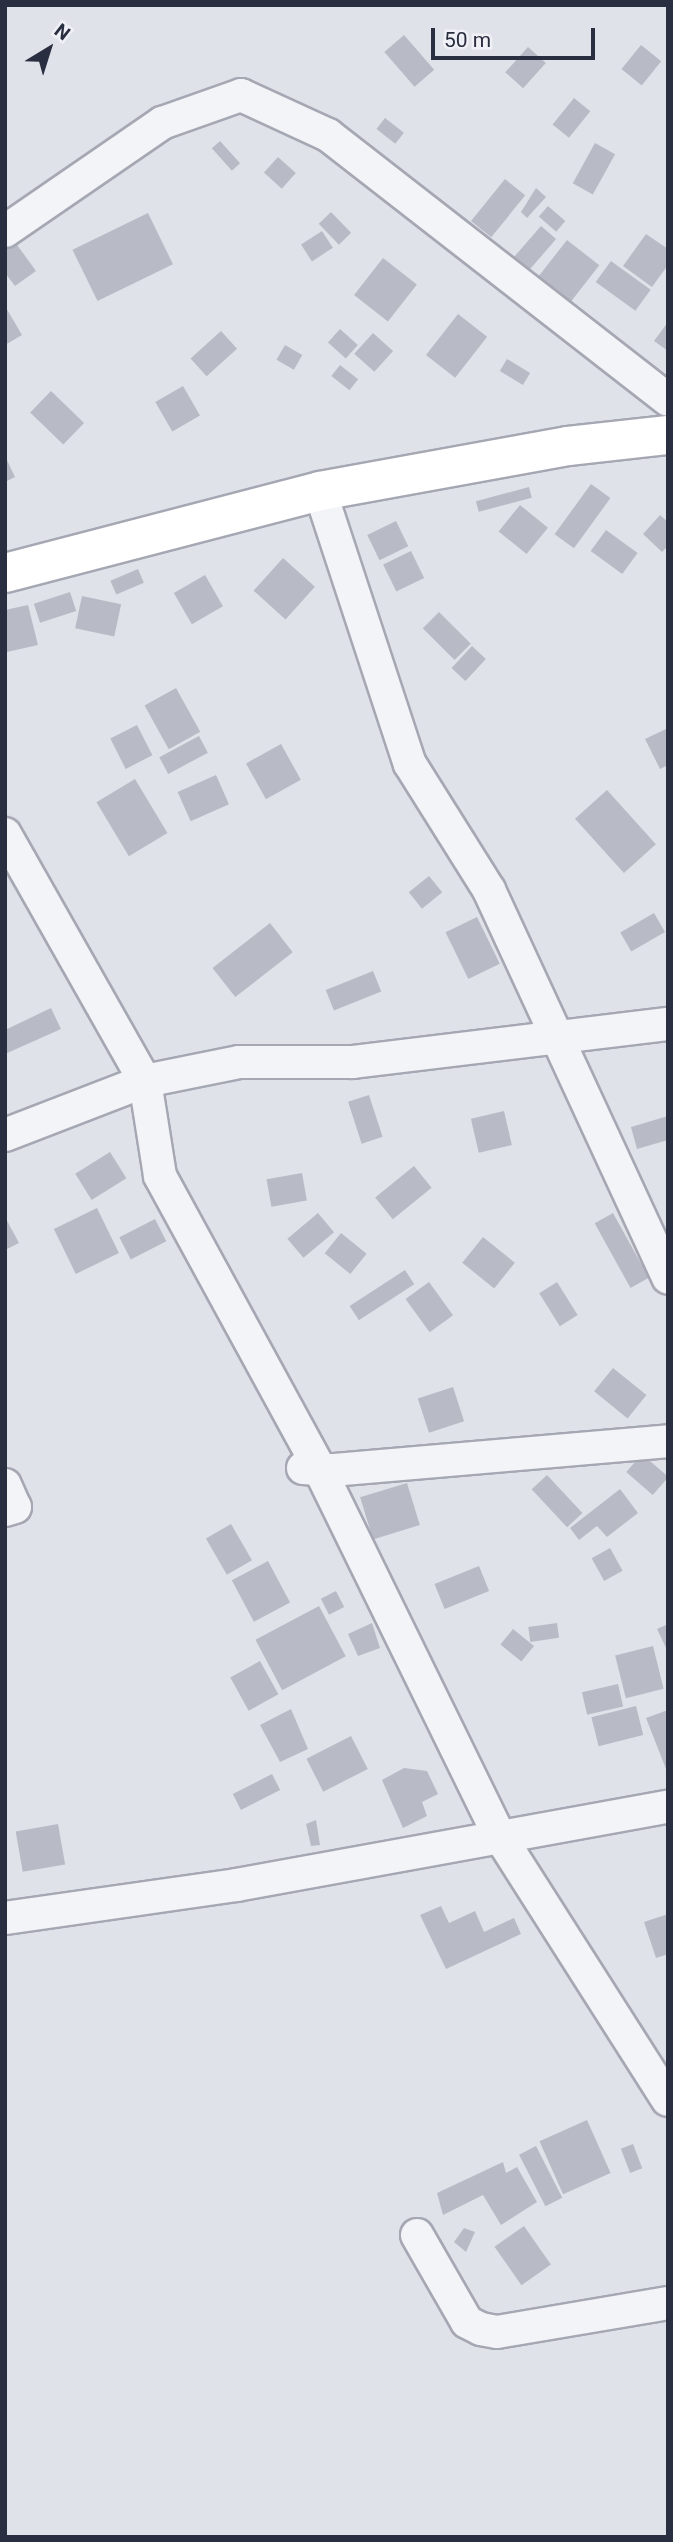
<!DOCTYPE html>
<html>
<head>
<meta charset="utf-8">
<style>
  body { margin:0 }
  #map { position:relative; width:673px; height:2542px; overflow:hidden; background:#e0e2e9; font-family:Roboto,sans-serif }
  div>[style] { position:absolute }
  .building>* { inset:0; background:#b8bbc5; transform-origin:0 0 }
  .roads { filter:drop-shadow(2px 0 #a5a8b3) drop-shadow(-2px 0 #a5a8b3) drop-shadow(0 2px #a5a8b3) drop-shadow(0 -2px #a5a8b3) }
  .minor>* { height:32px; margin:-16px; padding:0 16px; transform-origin:16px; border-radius:16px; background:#f3f4f7 }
  .highway>* { height:38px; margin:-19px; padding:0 19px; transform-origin:19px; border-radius:19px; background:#fff }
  span { translate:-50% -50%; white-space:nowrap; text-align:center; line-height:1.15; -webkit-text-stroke:6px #f0f1f6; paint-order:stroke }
  .frame { position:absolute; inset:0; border:7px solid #292e40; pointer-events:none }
  .north { position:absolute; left:14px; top:14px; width:70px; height:70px; -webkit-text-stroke:5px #f0f1f6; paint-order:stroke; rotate:38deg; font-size:19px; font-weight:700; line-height:28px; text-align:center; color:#292e40 }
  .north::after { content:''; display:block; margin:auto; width:24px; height:32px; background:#292e40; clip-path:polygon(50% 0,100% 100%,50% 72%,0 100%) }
  .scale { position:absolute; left:431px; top:28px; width:164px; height:32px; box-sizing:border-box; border:4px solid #292e40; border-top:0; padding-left:9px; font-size:21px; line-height:24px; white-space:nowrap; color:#292e40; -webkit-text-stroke:5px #f0f1f6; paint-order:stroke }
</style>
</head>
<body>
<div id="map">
  <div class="building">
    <i style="left:404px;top:35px;width:46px;height:26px;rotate:49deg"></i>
    <i style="left:641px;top:45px;width:26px;height:31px;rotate:39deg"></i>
    <i style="left:528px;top:47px;width:24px;height:34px;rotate:42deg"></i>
    <i style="left:574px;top:98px;width:21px;height:34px;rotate:39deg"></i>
    <i style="left:385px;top:118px;width:24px;height:14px;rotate:38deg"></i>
    <i style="left:220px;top:141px;width:30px;height:11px;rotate:48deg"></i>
    <i style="left:595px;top:143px;width:23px;height:46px;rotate:29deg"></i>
    <i style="left:278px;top:157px;width:24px;height:21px;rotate:42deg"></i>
    <i style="left:505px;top:179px;width:26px;height:54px;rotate:39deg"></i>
    <i style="clip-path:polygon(536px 188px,546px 197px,527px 218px,521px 212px)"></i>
    <i style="left:548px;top:206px;width:23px;height:14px;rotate:41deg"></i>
    <i style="left:331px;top:212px;width:29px;height:17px;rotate:46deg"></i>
    <i style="left:148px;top:213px;width:57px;height:84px;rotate:64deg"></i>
    <i style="left:541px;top:226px;width:20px;height:48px;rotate:41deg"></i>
    <i style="left:322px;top:231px;width:20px;height:25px;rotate:57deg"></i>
    <i style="clip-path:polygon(646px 234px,668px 249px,668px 265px,652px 287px,623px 266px)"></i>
    <i style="left:567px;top:240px;width:41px;height:46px;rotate:38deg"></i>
    <i style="clip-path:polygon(15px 242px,36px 271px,15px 286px,5px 273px,5px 249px)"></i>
    <i style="left:383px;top:258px;width:43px;height:47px;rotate:38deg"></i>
    <i style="left:611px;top:261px;width:49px;height:26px;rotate:36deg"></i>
    <i style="clip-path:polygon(5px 306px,22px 335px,5px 345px)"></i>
    <i style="left:458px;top:314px;width:37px;height:52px;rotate:38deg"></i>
    <i style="clip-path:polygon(668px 322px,668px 351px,654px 341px)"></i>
    <i style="left:340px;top:329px;width:24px;height:18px;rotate:42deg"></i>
    <i style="left:221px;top:331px;width:24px;height:41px;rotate:48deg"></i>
    <i style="left:373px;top:333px;width:27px;height:28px;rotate:42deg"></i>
    <i style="left:285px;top:345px;width:20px;height:17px;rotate:30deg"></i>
    <i style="left:507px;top:359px;width:27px;height:14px;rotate:31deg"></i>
    <i style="left:340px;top:365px;width:23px;height:14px;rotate:38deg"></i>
    <i style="left:183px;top:386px;width:34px;height:32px;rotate:60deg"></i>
    <i style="left:51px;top:391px;width:46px;height:30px;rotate:44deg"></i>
    <i style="clip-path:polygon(5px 456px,15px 477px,5px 482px)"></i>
    <i style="left:591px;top:484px;width:24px;height:62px;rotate:36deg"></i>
    <i style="left:529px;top:487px;width:11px;height:55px;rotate:75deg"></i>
    <i style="left:520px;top:505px;width:36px;height:34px;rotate:39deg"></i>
    <i style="clip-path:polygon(660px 515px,668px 522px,668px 546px,662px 552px,643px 534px)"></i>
    <i style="left:396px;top:521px;width:28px;height:32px;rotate:64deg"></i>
    <i style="left:606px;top:530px;width:39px;height:26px;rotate:36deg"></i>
    <i style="left:411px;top:551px;width:30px;height:31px;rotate:64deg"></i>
    <i style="left:283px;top:558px;width:43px;height:44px;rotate:42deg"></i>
    <i style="left:138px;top:569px;width:15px;height:30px;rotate:67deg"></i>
    <i style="left:205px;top:575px;width:36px;height:36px;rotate:60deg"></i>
    <i style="left:70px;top:592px;width:20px;height:38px;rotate:72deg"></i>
    <i style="left:82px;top:596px;width:40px;height:33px;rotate:12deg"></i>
    <i style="clip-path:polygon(28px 605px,38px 645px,7px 652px,5px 610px)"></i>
    <i style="left:439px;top:612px;width:45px;height:23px;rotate:45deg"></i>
    <i style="left:472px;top:646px;width:19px;height:30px;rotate:43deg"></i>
    <i style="left:176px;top:688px;width:50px;height:36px;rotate:61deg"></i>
    <i style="left:137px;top:725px;width:34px;height:30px;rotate:63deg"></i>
    <i style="clip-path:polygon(668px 728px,668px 765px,660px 769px,645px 739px)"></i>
    <i style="left:199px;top:736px;width:19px;height:45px;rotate:62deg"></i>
    <i style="left:281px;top:744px;width:41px;height:40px;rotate:61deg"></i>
    <i style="left:216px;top:775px;width:32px;height:42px;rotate:66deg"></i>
    <i style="left:135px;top:779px;width:63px;height:45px;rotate:59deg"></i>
    <i style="left:607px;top:790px;width:73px;height:43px;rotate:48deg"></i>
    <i style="left:429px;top:876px;width:21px;height:26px;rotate:51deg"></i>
    <i style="left:654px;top:913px;width:22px;height:39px;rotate:60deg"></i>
    <i style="left:477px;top:917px;width:52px;height:35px;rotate:64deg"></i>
    <i style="left:270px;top:923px;width:37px;height:73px;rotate:52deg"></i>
    <i style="left:373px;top:971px;width:22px;height:51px;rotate:68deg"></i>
    <i style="clip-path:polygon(51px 1008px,61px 1029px,5px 1054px,5px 1030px)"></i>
    <i style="left:369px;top:1095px;width:44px;height:22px;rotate:72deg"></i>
    <i style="left:504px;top:1111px;width:35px;height:34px;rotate:77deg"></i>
    <i style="clip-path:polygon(668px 1116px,668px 1140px,637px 1149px,631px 1127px)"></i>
    <i style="left:110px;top:1152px;width:31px;height:41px;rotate:58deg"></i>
    <i style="left:414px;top:1166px;width:28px;height:50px;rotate:51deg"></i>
    <i style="left:302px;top:1173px;width:28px;height:36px;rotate:80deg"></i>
    <i style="left:97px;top:1208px;width:50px;height:48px;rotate:64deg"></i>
    <i style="left:318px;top:1213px;width:25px;height:40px;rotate:50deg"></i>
    <i style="left:613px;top:1213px;width:74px;height:21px;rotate:61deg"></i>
    <i style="clip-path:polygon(5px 1217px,19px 1243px,5px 1250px)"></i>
    <i style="left:155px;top:1219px;width:25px;height:40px;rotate:63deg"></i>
    <i style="left:341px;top:1233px;width:33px;height:26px;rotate:39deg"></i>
    <i style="left:483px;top:1237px;width:41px;height:33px;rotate:39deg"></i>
    <i style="left:405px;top:1270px;width:17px;height:66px;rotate:57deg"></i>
    <i style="left:429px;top:1282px;width:41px;height:29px;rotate:54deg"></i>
    <i style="left:557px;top:1282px;width:39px;height:21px;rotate:58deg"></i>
    <i style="left:613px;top:1368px;width:43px;height:30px;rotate:39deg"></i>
    <i style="left:453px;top:1387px;width:36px;height:37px;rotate:72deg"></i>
    <i style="left:642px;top:1454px;width:35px;height:24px;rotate:41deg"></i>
    <i style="left:547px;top:1475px;width:52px;height:21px;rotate:47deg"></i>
    <i style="left:407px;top:1483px;width:44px;height:49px;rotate:73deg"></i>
    <i style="clip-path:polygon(620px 1489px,638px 1513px,607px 1537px,597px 1526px,579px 1540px,570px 1528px)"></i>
    <i style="left:231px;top:1524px;width:42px;height:29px;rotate:60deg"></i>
    <i style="left:610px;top:1548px;width:26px;height:21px;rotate:61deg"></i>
    <i style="left:268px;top:1561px;width:47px;height:41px;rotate:62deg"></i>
    <i style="left:479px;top:1566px;width:27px;height:48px;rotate:68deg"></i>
    <i style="left:336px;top:1591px;width:18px;height:17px;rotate:63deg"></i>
    <i style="left:319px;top:1606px;width:57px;height:72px;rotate:62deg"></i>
    <i style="clip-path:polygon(372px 1623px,380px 1648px,358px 1656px,348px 1634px)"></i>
    <i style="left:557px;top:1623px;width:15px;height:29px;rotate:82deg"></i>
    <i style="clip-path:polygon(668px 1624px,668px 1652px,657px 1629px)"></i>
    <i style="left:513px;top:1629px;width:27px;height:20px;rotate:39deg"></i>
    <i style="left:653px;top:1646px;width:44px;height:39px;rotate:76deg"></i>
    <i style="left:260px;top:1661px;width:38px;height:34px;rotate:61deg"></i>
    <i style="left:618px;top:1684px;width:23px;height:37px;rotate:77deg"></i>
    <i style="left:636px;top:1706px;width:30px;height:46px;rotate:76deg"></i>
    <i style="clip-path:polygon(291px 1709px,308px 1749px,280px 1762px,260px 1725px)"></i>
    <i style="clip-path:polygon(668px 1710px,668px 1768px,666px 1769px,646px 1718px)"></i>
    <i style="left:351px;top:1736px;width:37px;height:50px;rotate:63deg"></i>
    <i style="clip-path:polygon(404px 1768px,427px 1771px,438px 1794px,422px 1802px,427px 1816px,403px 1828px,382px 1780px)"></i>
    <i style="left:272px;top:1774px;width:18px;height:44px;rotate:63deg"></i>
    <i style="clip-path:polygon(316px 1820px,320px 1845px,311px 1846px,306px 1824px)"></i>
    <i style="left:58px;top:1824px;width:41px;height:43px;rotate:80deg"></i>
    <i style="clip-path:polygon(441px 1906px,449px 1923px,475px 1911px,484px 1932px,514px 1918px,521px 1934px,446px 1969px,420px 1915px)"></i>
    <i style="clip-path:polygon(668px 1914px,668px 1954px,656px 1958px,644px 1922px)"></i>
    <i style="left:587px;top:2120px;width:58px;height:52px;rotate:66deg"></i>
    <i style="left:633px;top:2144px;width:26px;height:13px;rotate:69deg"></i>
    <i style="left:536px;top:2146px;width:58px;height:19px;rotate:63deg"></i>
    <i style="clip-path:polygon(503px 2162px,506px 2173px,517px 2167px,537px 2202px,501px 2225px,483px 2195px,443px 2215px,437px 2193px)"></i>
    <i style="left:524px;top:2226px;width:47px;height:36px;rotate:55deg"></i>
    <i style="clip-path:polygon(464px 2228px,475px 2232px,466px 2252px,454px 2242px)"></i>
  </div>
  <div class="roads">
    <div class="minor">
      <i style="left:5px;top:231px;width:191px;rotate:-34.5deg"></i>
      <i style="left:162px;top:123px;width:84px;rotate:-19.5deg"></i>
      <i style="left:241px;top:95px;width:96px;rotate:24.7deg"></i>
      <i style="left:328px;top:135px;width:431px;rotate:37.9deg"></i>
      <i style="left:320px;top:491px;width:287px;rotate:71.8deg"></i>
      <i style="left:410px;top:764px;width:149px;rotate:57.9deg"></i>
      <i style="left:489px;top:890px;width:427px;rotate:65.2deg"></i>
      <i style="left:5px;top:834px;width:284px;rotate:60.5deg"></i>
      <i style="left:145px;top:1081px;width:96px;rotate:81deg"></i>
      <i style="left:160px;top:1176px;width:335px;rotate:61.4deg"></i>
      <i style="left:320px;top:1470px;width:407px;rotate:63.9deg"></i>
      <i style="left:499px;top:1835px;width:314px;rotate:57.5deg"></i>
      <i style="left:5px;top:1135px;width:150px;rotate:-21.1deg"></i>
      <i style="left:145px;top:1081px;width:96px;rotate:-11.4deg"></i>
      <i style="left:239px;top:1062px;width:114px"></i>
      <i style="left:353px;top:1062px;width:317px;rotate:-6.9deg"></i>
      <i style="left:303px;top:1468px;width:30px;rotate:4deg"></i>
      <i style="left:333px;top:1470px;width:336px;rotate:-4.9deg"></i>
      <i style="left:5px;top:1485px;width:24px;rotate:66deg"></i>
      <i style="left:15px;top:1507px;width:10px;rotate:163deg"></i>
      <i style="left:5px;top:1918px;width:234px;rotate:-8.1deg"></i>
      <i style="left:237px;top:1885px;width:438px;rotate:-10.3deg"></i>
      <i style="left:417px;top:2235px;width:100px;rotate:60.1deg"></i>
      <i style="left:467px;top:2322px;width:16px;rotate:27deg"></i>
      <i style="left:481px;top:2329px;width:16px;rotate:11deg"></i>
      <i style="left:497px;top:2332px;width:173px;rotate:-9.6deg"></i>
    </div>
    <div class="highway">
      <i style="left:5px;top:573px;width:325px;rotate:-14.6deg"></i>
      <i style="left:320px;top:491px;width:252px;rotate:-10.3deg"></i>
      <i style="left:568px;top:446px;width:101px;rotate:-6.3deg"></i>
    </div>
  </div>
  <div class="frame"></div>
  <div class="north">N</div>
  <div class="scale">50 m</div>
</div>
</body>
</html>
